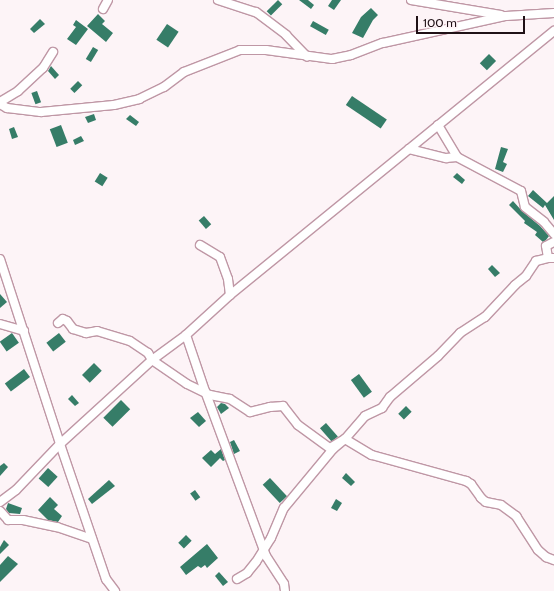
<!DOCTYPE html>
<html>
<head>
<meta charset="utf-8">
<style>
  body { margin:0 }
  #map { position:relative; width:554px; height:591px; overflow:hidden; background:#fdf4f7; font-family:Cabin,sans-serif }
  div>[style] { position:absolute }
  .building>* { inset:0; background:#367d68; transform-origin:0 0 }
  .roads { filter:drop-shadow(1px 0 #bf97a5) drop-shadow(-1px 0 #bf97a5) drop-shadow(0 1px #bf97a5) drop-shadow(0 -1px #bf97a5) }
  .minor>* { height:8px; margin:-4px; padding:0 4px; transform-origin:4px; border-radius:4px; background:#fff }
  span { translate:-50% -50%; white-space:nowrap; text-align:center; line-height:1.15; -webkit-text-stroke:3.5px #fdf4f7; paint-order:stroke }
  .scale { position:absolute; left:416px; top:16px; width:109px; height:18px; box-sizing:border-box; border:2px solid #1f1116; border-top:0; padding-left:5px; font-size:12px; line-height:14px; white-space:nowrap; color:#1f1116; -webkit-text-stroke:3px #fdf4f7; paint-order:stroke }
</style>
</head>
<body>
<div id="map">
  <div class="building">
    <i style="left:278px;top:0;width:6px;height:16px;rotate:45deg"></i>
    <i style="clip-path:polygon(299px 0,308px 0,314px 5px,311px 9px)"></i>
    <i style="clip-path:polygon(332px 0,341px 0,334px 10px,328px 6px)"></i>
    <i style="clip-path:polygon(371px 8px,378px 15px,373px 20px,363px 38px,352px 33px,361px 17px)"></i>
    <i style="clip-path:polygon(98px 14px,105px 21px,102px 24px,113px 33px,106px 42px,87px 26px)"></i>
    <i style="clip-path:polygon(40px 19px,45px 24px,34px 33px,30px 29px)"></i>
    <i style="clip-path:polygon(76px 20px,88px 29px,76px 45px,67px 39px,76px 27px,73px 25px)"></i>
    <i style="left:313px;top:21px;width:18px;height:6px;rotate:29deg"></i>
    <i style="left:167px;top:24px;width:14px;height:19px;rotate:34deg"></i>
    <i style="left:93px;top:47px;width:6px;height:14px;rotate:31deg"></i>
    <i style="left:489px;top:54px;width:10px;height:13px;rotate:45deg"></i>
    <i style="clip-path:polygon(51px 66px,59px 75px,55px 79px,48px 71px)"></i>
    <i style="left:78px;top:81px;width:6px;height:11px;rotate:45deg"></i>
    <i style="left:37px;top:91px;width:12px;height:6px;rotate:70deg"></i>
    <i style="left:352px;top:96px;width:42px;height:11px;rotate:34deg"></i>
    <i style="clip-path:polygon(94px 114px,96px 120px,88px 123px,85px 117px)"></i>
    <i style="clip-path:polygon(130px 115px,139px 122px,136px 126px,126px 119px)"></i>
    <i style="left:61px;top:125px;width:19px;height:12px;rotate:69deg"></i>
    <i style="clip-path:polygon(14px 127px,18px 137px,12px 139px,9px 129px)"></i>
    <i style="clip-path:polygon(81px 136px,84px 141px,75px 145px,73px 140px)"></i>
    <i style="clip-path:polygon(501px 147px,508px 149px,503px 162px,507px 164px,503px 172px,495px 169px)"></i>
    <i style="left:100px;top:173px;width:9px;height:10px;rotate:32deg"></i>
    <i style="clip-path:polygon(457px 173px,465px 180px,462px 184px,453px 177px)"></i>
    <i style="clip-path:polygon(533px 190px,547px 203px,554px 196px,554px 220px,545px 205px,543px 208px,528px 196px)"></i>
    <i style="clip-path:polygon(513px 201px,522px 211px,540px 226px,549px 236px,546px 240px,543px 242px,535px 235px,537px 232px,524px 223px,525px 221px,509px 205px)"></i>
    <i style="left:204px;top:216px;width:11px;height:7px;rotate:49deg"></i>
    <i style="clip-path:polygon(492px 265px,500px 273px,495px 277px,488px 269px)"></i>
    <i style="clip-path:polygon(0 294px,7px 302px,0 308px)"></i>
    <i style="left:12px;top:333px;width:12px;height:15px;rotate:55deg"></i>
    <i style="left:59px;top:333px;width:11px;height:16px;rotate:52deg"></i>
    <i style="left:94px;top:363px;width:11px;height:17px;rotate:45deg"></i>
    <i style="left:24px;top:369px;width:10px;height:24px;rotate:53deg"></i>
    <i style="left:359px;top:374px;width:22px;height:10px;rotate:54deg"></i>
    <i style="clip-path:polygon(72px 395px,79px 403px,75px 406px,68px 399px)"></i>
    <i style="left:121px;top:400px;width:13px;height:25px;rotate:45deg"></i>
    <i style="clip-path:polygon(221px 403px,225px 404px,229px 408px,221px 414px,217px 407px)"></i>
    <i style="left:406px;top:406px;width:8px;height:11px;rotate:45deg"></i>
    <i style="clip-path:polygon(198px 412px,206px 421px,199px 427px,190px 418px)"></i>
    <i style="left:326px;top:423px;width:18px;height:8px;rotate:49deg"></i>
    <i style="clip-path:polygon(234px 440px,240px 451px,234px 454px,230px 442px)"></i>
    <i style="clip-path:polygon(221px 449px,225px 460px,223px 461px,220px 458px,211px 467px,202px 458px,211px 450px,215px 454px)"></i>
    <i style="clip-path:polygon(4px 463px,8px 467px,0 476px,0 466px)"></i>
    <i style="left:48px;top:468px;width:13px;height:14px;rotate:42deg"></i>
    <i style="clip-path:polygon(346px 473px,355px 482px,351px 486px,342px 478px)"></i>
    <i style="left:270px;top:478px;width:25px;height:10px;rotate:47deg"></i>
    <i style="clip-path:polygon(109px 480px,115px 486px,92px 504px,88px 499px)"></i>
    <i style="left:195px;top:490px;width:9px;height:6px;rotate:54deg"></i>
    <i style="clip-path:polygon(50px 497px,58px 505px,54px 509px,62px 516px,58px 522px,48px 520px,38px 510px)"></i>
    <i style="clip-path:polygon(336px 499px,342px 503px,337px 511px,331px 508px)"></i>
    <i style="clip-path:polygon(8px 503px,22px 508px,20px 514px,9px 513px,6px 509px)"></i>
    <i style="left:186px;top:535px;width:8px;height:11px;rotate:45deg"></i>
    <i style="clip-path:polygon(4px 540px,9px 545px,0 554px,0 547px)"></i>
    <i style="clip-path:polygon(207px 544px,218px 558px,207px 568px,205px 565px,201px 568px,198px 566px,186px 575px,180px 567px)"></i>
    <i style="clip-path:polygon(8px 556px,18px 564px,0 582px,0 565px)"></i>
    <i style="clip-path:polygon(219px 572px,228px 582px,223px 586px,215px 576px)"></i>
  </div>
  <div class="roads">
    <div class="minor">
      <i style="left:218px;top:0;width:40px;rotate:18deg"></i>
      <i style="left:256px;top:12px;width:38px;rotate:37deg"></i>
      <i style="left:286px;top:35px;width:30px;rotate:46deg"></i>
      <i style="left:411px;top:0;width:91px;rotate:9.5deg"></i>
      <i style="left:103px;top:9px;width:10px;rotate:-61deg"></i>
      <i style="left:0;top:102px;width:21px;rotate:-31deg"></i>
      <i style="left:18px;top:91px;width:34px;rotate:-43deg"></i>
      <i style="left:43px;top:68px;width:19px;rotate:-58deg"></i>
      <i style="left:0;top:104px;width:8px;rotate:30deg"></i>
      <i style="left:7px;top:108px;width:34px;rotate:7deg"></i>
      <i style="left:41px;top:112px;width:73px;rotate:-5.5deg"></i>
      <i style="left:114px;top:105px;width:26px;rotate:-13deg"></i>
      <i style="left:139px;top:99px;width:28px;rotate:-26deg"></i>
      <i style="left:164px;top:87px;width:25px;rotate:-37deg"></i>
      <i style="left:184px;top:72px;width:60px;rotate:-21.4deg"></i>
      <i style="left:240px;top:50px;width:26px"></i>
      <i style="left:266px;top:50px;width:67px;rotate:7.8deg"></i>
      <i style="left:332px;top:59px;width:19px;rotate:-12deg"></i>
      <i style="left:351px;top:55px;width:34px;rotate:-21deg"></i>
      <i style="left:383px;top:43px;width:126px;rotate:-12.4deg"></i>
      <i style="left:506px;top:16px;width:48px;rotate:-3.6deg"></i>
      <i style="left:438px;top:125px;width:37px;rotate:59deg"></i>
      <i style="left:409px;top:149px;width:38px;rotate:14deg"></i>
      <i style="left:446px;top:158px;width:11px;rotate:-5deg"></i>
      <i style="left:457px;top:157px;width:72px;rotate:28deg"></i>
      <i style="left:521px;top:191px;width:16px;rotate:76deg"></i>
      <i style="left:525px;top:207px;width:24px;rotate:38deg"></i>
      <i style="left:544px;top:222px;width:16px;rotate:50deg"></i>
      <i style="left:200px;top:245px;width:23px;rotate:31deg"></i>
      <i style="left:220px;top:257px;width:23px;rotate:70deg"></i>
      <i style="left:228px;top:279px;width:16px;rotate:83deg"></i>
      <i style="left:548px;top:258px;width:12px;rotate:-99deg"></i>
      <i style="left:546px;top:246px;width:9px;rotate:-27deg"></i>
      <i style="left:0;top:259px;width:194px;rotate:72deg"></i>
      <i style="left:60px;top:444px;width:143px;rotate:71.2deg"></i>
      <i style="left:106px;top:579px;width:15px;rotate:53deg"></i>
      <i style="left:58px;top:323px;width:6px;rotate:-39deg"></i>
      <i style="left:63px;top:319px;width:4px;rotate:27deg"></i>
      <i style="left:67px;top:321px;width:10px;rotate:53deg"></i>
      <i style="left:73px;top:329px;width:14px;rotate:17deg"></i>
      <i style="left:86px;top:333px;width:11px;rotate:-10deg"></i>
      <i style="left:97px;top:331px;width:34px;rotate:17deg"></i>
      <i style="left:130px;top:341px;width:22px;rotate:34deg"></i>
      <i style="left:148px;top:353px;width:8px;rotate:60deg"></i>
      <i style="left:152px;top:360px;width:42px;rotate:34.4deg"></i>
      <i style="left:187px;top:384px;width:25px;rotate:26deg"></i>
      <i style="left:210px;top:395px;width:20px;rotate:11deg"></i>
      <i style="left:230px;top:399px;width:24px;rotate:33deg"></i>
      <i style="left:250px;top:412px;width:21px;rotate:-14deg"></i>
      <i style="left:270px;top:407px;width:13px;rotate:-4deg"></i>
      <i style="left:283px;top:406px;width:24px;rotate:52deg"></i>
      <i style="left:298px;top:425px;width:39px;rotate:36deg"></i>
      <i style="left:330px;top:448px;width:17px;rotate:-31deg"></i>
      <i style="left:345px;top:439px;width:31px;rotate:31deg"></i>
      <i style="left:372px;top:455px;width:98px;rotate:15.5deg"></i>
      <i style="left:466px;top:481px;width:6px;rotate:31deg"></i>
      <i style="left:471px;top:484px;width:17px;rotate:54deg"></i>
      <i style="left:481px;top:498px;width:6px;rotate:39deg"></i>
      <i style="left:486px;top:502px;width:15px;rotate:11deg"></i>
      <i style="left:501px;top:505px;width:19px;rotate:36deg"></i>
      <i style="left:516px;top:516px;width:40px;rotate:57.1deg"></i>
      <i style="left:538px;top:550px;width:11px;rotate:41deg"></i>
      <i style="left:546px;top:557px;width:9px;rotate:21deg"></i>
      <i style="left:0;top:324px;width:25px;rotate:16deg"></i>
      <i style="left:186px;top:335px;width:59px;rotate:71.3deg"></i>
      <i style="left:205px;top:391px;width:176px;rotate:69.7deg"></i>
      <i style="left:266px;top:556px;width:33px;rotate:57deg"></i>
      <i style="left:284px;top:584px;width:7px;rotate:82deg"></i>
      <i style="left:0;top:502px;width:20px;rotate:-37deg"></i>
      <i style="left:16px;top:490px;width:64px;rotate:-46.3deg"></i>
      <i style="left:60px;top:444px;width:125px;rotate:-42.4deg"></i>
      <i style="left:152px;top:360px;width:42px;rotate:-36.3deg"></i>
      <i style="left:186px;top:335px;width:59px;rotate:-42.3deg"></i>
      <i style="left:230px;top:295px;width:418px;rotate:-39.2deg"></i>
      <i style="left:0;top:511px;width:12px;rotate:48deg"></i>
      <i style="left:8px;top:520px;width:15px"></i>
      <i style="left:23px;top:520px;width:35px;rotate:12deg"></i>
      <i style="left:57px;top:527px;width:37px;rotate:19deg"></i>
      <i style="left:237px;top:579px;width:12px;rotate:-31deg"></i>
      <i style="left:247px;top:573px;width:14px;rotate:-51deg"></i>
      <i style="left:256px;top:562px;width:28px;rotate:-58deg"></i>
      <i style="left:271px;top:538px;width:33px;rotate:-67deg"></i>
      <i style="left:284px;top:508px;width:77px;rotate:-50.3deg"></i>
      <i style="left:333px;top:449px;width:16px;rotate:-40deg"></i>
      <i style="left:345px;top:439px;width:30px;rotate:-49deg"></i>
      <i style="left:365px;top:416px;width:19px;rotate:-25deg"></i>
      <i style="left:382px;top:408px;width:14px;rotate:-54deg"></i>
      <i style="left:390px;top:397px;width:63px;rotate:-40.5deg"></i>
      <i style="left:438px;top:356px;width:32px;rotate:-46deg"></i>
      <i style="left:460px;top:333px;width:30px;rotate:-33deg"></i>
      <i style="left:485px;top:317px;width:44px;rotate:-46.8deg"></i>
      <i style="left:515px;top:285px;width:14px;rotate:-39deg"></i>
      <i style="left:526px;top:276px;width:18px;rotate:-56deg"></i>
      <i style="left:536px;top:261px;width:12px;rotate:-14deg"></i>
      <i style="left:548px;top:258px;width:6px"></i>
    </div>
  </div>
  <div class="scale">100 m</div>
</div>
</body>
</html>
